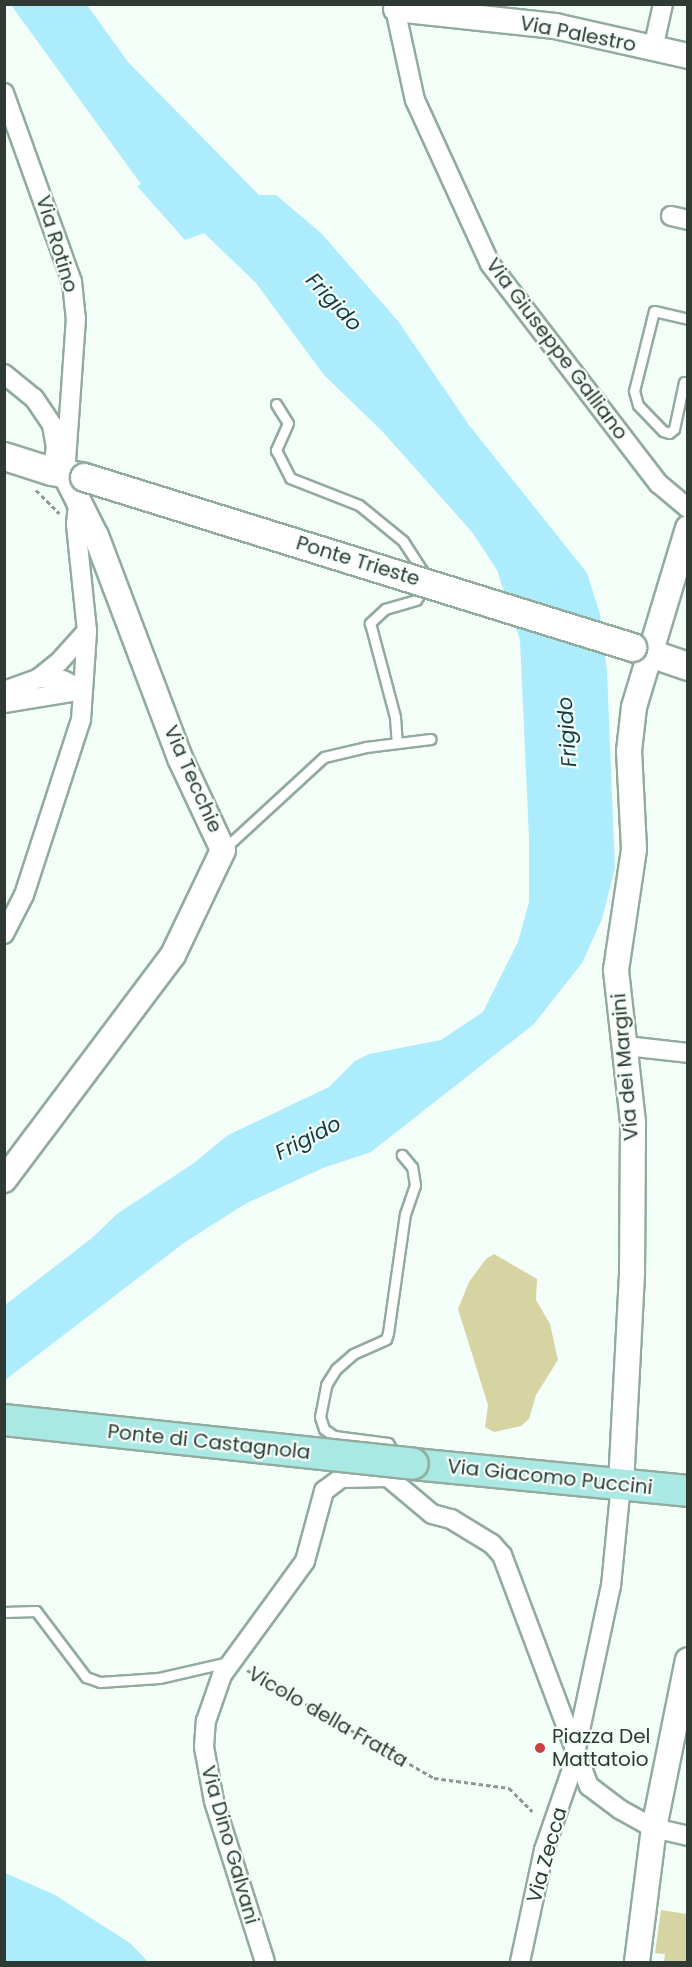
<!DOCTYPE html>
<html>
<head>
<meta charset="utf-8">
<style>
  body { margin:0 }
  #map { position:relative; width:692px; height:1967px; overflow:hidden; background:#f3fef8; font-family:Poppins,sans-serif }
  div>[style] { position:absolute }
  .green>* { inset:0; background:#d6d4a3 }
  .water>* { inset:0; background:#adecfd }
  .path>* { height:3px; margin-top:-1.5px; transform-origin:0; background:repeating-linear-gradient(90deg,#8c9791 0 4.5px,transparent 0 7.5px) }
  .roads { filter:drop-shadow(2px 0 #91ab9d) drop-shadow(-2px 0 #91ab9d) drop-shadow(0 2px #91ab9d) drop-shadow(0 -2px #91ab9d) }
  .service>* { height:9px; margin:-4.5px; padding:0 4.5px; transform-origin:4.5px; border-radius:4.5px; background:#fff }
  .minor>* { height:18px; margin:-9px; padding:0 9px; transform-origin:9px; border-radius:9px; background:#fff }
  .tertiary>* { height:24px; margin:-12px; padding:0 12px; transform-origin:12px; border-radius:12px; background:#fff }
  .secondary>* { height:27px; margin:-13.5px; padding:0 13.5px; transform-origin:13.5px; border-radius:13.5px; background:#fff }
  .primary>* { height:30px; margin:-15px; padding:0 15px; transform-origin:15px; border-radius:15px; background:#aae8e3 }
  .bridges { filter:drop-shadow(2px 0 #91ab9d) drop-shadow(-2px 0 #91ab9d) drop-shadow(0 2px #91ab9d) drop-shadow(0 -2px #91ab9d) }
  .secondary-bridge>* { height:27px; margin:-13.5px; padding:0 13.5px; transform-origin:13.5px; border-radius:13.5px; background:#fff }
  .primary-bridge>* { height:30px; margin:-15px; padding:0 15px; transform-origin:15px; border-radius:15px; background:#aae8e3 }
  .dots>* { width:16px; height:16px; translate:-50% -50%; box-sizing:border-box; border:3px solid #f3fef8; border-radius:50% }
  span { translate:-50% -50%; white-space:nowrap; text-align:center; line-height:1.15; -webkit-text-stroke:4.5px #f3fef8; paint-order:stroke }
  .street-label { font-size:20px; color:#2f3a34 }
  .poi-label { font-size:20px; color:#2f3a34 }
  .left { translate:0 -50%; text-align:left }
  .water-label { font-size:21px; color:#143b44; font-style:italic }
  .frame { position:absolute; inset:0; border:6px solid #2f3a34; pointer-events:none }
</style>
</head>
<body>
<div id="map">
  <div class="green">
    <i style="clip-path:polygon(494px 1254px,537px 1279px,536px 1300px,550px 1324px,558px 1360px,536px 1395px,529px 1419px,521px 1426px,494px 1432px,485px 1427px,488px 1405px,458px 1309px,469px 1282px,486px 1259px)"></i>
    <i style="clip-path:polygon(661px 1910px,687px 1914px,687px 1962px,664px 1962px,665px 1954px,655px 1953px)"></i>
  </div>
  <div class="water">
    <i style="clip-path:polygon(11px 5px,87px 5px,128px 62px,259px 195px,276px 195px,321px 233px,398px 321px,469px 425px,587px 573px,600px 614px,607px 672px,615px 868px,602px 919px,582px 963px,534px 1024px,371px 1152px,323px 1168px,245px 1204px,185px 1242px,5px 1380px,5px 1305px,92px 1238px,117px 1214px,194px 1163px,228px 1135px,329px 1087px,355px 1061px,369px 1054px,441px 1040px,483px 1012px,518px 942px,529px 902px,529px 838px,520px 640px,497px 570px,472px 532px,382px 431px,324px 375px,256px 283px,204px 233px,185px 240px,137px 186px,141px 184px)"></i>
    <i style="clip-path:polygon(5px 1873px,55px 1895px,130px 1943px,148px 1962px,5px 1961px)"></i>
  </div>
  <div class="path">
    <i style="left:36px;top:490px;width:33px;rotate:45deg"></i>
    <i style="left:247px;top:1670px;width:216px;rotate:30deg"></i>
    <i style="left:434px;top:1778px;width:76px;rotate:7.6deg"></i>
    <i style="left:509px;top:1788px;width:33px;rotate:45deg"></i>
  </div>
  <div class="roads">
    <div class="service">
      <i style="left:684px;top:382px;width:48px;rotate:102deg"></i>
      <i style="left:674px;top:429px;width:6px;rotate:141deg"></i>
      <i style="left:669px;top:433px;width:6px;rotate:-162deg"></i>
      <i style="left:663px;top:431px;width:36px;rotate:-134deg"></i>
      <i style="left:638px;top:405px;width:15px;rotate:-106deg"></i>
      <i style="left:634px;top:391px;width:82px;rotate:-76deg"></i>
      <i style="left:654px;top:311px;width:35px;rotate:13deg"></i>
      <i style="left:276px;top:404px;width:22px;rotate:58deg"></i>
      <i style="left:288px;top:423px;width:30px;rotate:114deg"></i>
      <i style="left:276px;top:450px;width:31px;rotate:63deg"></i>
      <i style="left:290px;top:478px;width:74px;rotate:21.4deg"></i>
      <i style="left:359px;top:505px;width:57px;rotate:39.3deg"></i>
      <i style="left:403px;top:541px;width:35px;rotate:57deg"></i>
      <i style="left:422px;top:570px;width:22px;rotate:93deg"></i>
      <i style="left:421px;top:592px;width:9px;rotate:122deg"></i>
      <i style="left:416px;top:600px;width:32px;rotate:164deg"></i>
      <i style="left:385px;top:609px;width:21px;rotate:137deg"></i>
      <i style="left:370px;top:623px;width:97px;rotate:75.1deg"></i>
      <i style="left:395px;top:717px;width:26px;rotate:86deg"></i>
      <i style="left:225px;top:848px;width:134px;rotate:-42.6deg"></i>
      <i style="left:324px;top:757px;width:43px;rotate:-13.4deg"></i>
      <i style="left:366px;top:747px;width:65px;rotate:-7deg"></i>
      <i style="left:397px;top:1458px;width:17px;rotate:-121deg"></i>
      <i style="left:388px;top:1443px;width:54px;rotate:-172.6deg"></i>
      <i style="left:334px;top:1436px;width:12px;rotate:-145deg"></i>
      <i style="left:324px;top:1429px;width:13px;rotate:-108deg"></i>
      <i style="left:320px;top:1417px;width:33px;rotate:-79deg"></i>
      <i style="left:326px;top:1385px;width:19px;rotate:-58deg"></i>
      <i style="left:336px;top:1369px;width:23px;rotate:-41deg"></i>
      <i style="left:353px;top:1354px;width:36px;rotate:-24deg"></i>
      <i style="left:386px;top:1339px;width:6px;rotate:-72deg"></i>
      <i style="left:388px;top:1333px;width:120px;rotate:-81.9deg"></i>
      <i style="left:405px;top:1214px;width:31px;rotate:-71deg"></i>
      <i style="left:415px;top:1185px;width:18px;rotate:-99deg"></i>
      <i style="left:412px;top:1167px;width:16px;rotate:-130deg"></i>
      <i style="left:4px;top:1612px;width:32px;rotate:-2deg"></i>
      <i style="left:36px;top:1611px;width:83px;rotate:52.9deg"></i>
      <i style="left:86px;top:1677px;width:15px;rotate:20deg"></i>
      <i style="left:100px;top:1682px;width:59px;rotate:-3.9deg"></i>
      <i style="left:159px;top:1678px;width:72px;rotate:-12.9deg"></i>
    </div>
    <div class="minor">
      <i style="left:394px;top:4px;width:98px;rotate:77.7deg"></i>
      <i style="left:415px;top:100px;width:180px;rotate:65.4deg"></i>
      <i style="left:490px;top:264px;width:277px;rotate:52.5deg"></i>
      <i style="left:659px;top:484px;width:38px;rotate:40deg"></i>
      <i style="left:653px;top:49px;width:46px;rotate:-77.5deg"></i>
      <i style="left:4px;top:93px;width:201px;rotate:70.2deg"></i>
      <i style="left:72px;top:282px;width:36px;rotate:84deg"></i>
      <i style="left:76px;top:318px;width:156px;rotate:94deg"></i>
      <i style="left:671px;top:216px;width:17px;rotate:13deg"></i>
      <i style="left:4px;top:374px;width:38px;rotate:39deg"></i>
      <i style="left:34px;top:398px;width:32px;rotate:56deg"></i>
      <i style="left:52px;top:425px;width:22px;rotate:80deg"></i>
      <i style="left:56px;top:447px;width:12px;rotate:99deg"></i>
      <i style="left:39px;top:678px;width:24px;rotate:5deg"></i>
      <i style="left:63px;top:680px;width:22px;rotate:27deg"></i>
      <i style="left:4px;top:691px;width:37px;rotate:-20deg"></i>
      <i style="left:39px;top:678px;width:26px;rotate:-39deg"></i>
      <i style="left:59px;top:662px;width:42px;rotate:-47.9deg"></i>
      <i style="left:4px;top:703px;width:80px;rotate:-9.3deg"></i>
      <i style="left:4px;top:934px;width:44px;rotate:-62.9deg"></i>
      <i style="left:24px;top:895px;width:184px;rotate:-72deg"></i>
      <i style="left:81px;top:720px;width:89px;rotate:-86.1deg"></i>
      <i style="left:87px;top:631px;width:108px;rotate:-95.9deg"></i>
      <i style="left:76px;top:524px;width:20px;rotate:-84deg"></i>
      <i style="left:626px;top:1046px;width:62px;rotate:6.4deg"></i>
      <i style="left:265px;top:1962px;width:169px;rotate:-107.6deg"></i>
      <i style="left:214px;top:1801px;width:55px;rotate:-100.5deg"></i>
      <i style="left:204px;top:1747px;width:26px;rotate:-86deg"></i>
      <i style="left:206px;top:1721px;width:49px;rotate:-70.8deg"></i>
      <i style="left:222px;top:1675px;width:141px;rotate:-53.9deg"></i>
      <i style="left:305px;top:1561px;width:73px;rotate:-74.8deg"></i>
      <i style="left:324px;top:1491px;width:21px;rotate:-37deg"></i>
      <i style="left:341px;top:1478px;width:47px;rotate:-1.2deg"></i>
      <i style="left:388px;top:1477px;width:57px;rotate:40.1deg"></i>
      <i style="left:432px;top:1514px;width:20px;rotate:15deg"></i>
      <i style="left:451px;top:1519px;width:48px;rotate:31.4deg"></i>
      <i style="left:492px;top:1544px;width:15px;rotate:48deg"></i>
      <i style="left:502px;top:1555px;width:247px;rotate:69.4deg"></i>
      <i style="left:589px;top:1786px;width:40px;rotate:37deg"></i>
      <i style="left:621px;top:1810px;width:38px;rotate:29deg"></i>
      <i style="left:654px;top:1828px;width:35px;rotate:13deg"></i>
      <i style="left:520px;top:1962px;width:115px;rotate:-77.9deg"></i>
      <i style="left:544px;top:1850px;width:83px;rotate:-70.9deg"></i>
      <i style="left:571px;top:1772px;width:190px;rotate:-77.9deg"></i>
      <i style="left:611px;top:1586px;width:102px;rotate:-84.4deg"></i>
    </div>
    <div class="tertiary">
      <i style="left:396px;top:9px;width:160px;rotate:6.1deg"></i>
      <i style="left:555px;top:26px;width:136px;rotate:12.7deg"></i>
      <i style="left:4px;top:1180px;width:281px;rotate:-53.1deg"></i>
      <i style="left:173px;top:955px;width:116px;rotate:-64.5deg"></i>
      <i style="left:223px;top:850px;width:102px;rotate:-115.1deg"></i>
      <i style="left:180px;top:758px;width:237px;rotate:-110.7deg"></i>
      <i style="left:96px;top:536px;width:69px;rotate:-116.6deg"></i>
      <i style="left:621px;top:1484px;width:211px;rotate:-87deg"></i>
      <i style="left:632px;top:1273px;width:151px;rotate:-89.6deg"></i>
      <i style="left:633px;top:1122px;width:153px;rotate:-96.4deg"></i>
      <i style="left:616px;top:970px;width:122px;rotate:-81.5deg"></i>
      <i style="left:634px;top:849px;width:98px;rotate:-92.9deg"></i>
      <i style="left:629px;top:751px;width:44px;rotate:-83.5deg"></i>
      <i style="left:634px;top:707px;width:187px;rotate:-73.2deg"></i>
      <i style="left:637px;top:1962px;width:135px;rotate:-82.8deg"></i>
      <i style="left:654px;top:1828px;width:171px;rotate:-78.6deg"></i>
    </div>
    <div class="secondary">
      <i style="left:4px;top:456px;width:49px;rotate:17.7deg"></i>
      <i style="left:51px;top:471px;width:34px;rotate:10deg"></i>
      <i style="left:632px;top:647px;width:59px;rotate:18.7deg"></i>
    </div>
    <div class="primary">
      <i style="left:413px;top:1464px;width:276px;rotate:5.6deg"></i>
    </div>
  </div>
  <div class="bridges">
    <div class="secondary-bridge">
      <i style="left:84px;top:477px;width:574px;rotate:17.23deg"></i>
    </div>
    <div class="primary-bridge">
      <i style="left:4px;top:1420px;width:411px;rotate:6.1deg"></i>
    </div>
  </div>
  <div class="dots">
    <i style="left:540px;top:1748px;background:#ce3e42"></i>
  </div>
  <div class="street-label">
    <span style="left:578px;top:34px;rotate:11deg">Via Palestro</span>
    <span style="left:57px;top:244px;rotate:73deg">Via Rotino</span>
    <span style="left:557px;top:349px;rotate:53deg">Via Giuseppe Galliano</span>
    <span style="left:358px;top:561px;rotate:17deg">Ponte Trieste</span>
    <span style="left:193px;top:779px;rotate:66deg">Via Tecchie</span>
    <span style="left:625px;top:1067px;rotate:-95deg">Via dei Margini</span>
    <span style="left:209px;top:1442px;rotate:6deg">Ponte di Castagnola</span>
    <span style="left:550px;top:1477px;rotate:6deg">Via Giacomo Puccini</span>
    <span style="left:328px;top:1717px;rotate:30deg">Vicolo della Fratta</span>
    <span style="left:230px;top:1845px;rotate:74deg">Via Dino Galvani</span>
    <span style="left:547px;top:1855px;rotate:-74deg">Via Zecca</span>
  </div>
  <div class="poi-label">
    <span class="left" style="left:552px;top:1748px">Piazza Del<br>Mattatoio</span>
  </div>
  <div class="water-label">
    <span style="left:334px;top:302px;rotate:47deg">Frigido</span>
    <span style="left:567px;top:732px;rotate:-94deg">Frigido</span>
    <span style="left:308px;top:1138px;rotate:-27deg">Frigido</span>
  </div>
  <div class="frame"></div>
</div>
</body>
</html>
